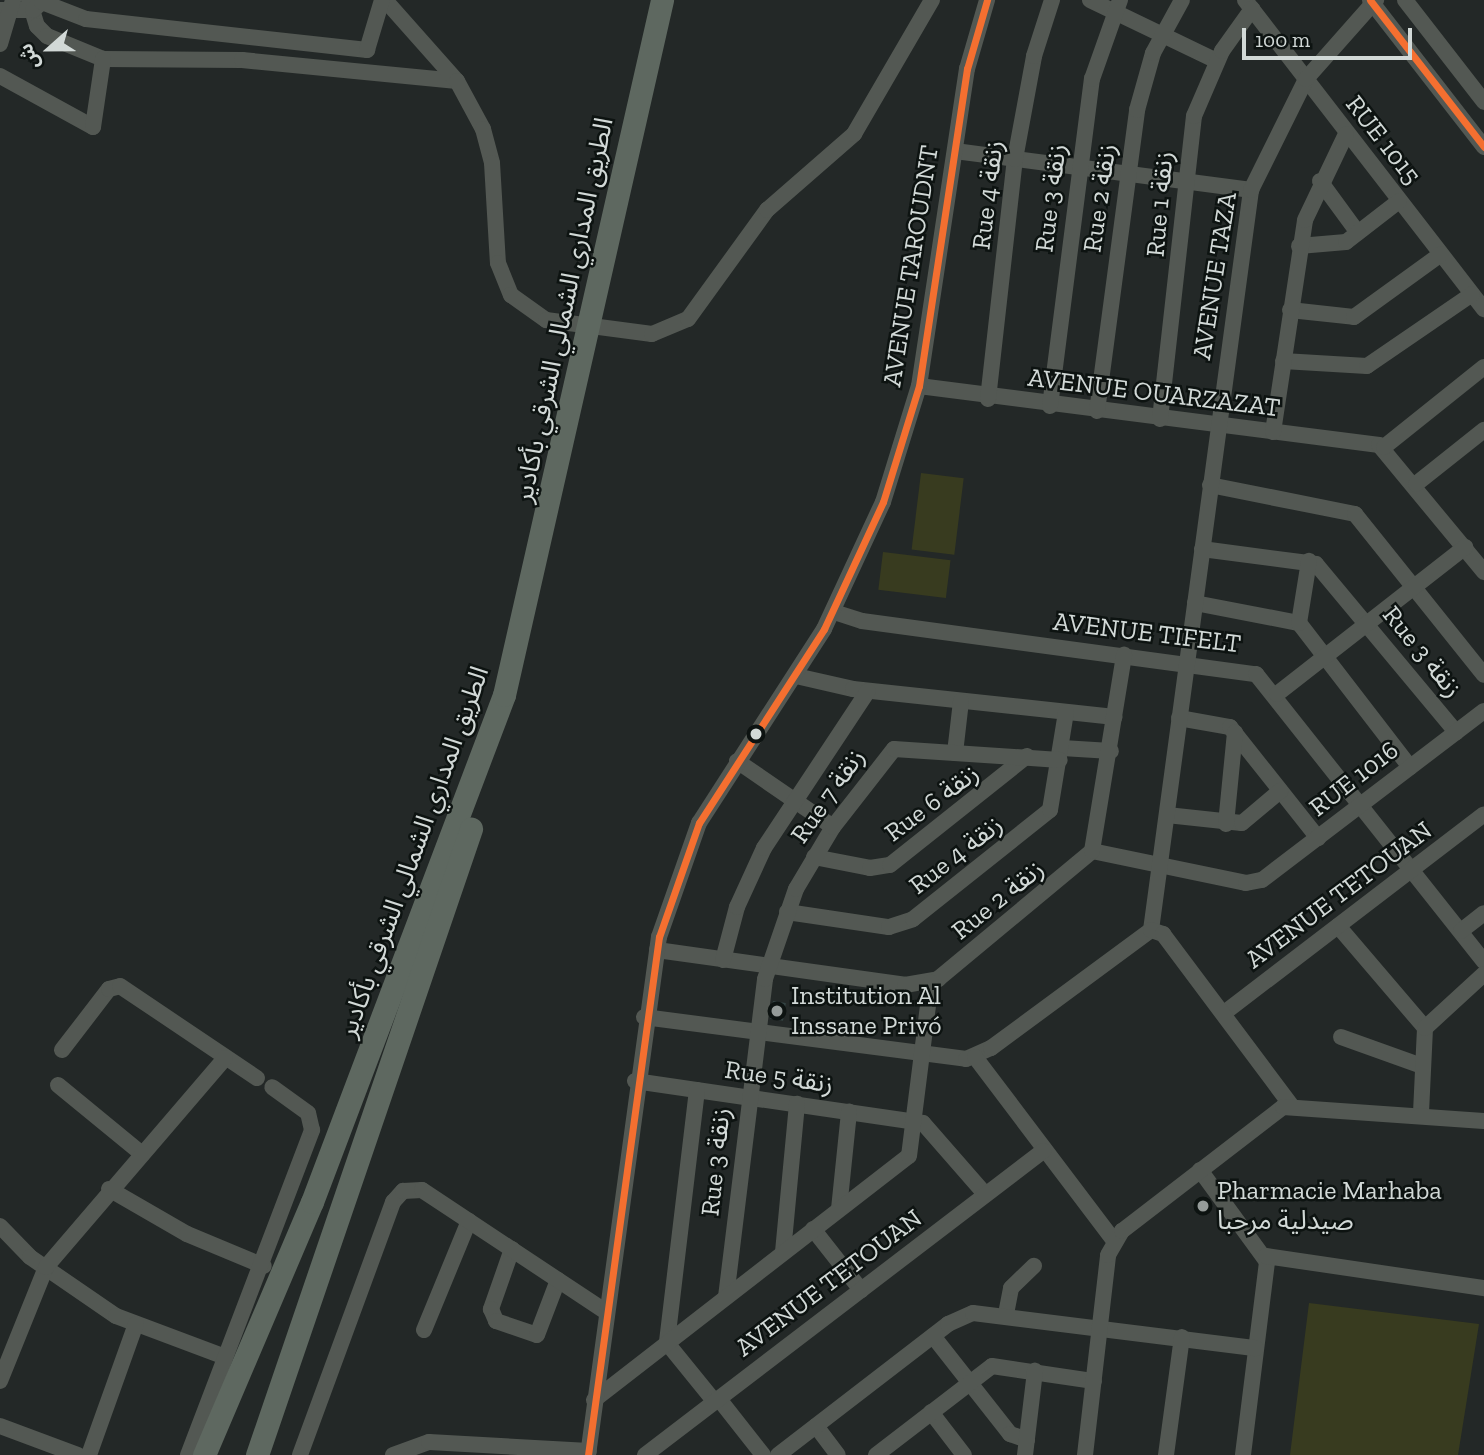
<!DOCTYPE html>
<html>
<head>
<meta charset="utf-8">
<style>
  body { margin:0 }
  #map { position:relative; width:1484px; height:1455px; overflow:hidden; background:#232827; font-family:"Zilla Slab","Noto Sans Arabic",serif }
  div>[style] { position:absolute }
  .green>* { inset:0; background:#383b1f; transform-origin:0 0 }
  .building>* { inset:0; background:#344343; transform-origin:0 0 }
  .minor>* { height:16px; margin:-8px; padding:0 8px; transform-origin:8px; border-radius:8px; background:#535853 }
  .highway>* { height:23px; margin:-11.5px; padding:0 11.5px; transform-origin:11.5px; border-radius:11.5px; background:#5e6860 }
  .bus-1>* { height:7px; margin:-3.5px; padding:0 3.5px; transform-origin:3.5px; border-radius:3.5px; background:#f46f30 }
  .dots>* { width:19px; height:19px; translate:-50% -50%; box-sizing:border-box; border:4px solid #0d1311; border-radius:50% }
  span { translate:-50% -50%; white-space:nowrap; text-align:center; line-height:1.15; -webkit-text-stroke:5px #0d1311; paint-order:stroke }
  .street-label { font-size:26px; color:#d2d9d7 }
  .poi-label { font-size:26px; color:#d2d9d7 }
  .left { translate:0 -50%; text-align:left }
  .north { position:absolute; left:14px; top:14px; width:70px; height:70px; -webkit-text-stroke:5px #0d1311; paint-order:stroke; rotate:249deg; font-size:19px; font-weight:700; line-height:28px; text-align:center; color:#d2d9d7 }
  .north::after { content:''; display:block; margin:auto; width:24px; height:32px; background:#d2d9d7; clip-path:polygon(50% 0,100% 100%,50% 72%,0 100%) }
  .scale { position:absolute; left:1242px; top:28px; width:170px; height:32px; box-sizing:border-box; border:4px solid #d2d9d7; border-top:0; padding-left:9px; font-size:21px; line-height:24px; white-space:nowrap; color:#d2d9d7; -webkit-text-stroke:5px #0d1311; paint-order:stroke }
</style>
</head>
<body>
<div id="map">
  <div class="green">
    <i style="left:921px;top:473px;width:43px;height:77px;rotate:7deg"></i>
    <i style="left:883px;top:552px;width:68px;height:38px;rotate:7deg"></i>
    <i style="clip-path:polygon(1309px 1303px,1479px 1324px,1458px 1455px,1290px 1455px)"></i>
  </div>
  <div class="building">
    <i style="left:773px;top:1001px;width:13px;height:18px;rotate:9deg"></i>
  </div>
  <div class="minor">
    <i style="left:29px;top:0;width:27px;rotate:73deg"></i>
    <i style="left:37px;top:26px;width:14px;rotate:45deg"></i>
    <i style="left:47px;top:36px;width:61px;rotate:22.3deg"></i>
    <i style="left:103px;top:59px;width:139px;rotate:0.4deg"></i>
    <i style="left:242px;top:60px;width:216px;rotate:5.6deg"></i>
    <i style="left:385px;top:0;width:108px;rotate:48.4deg"></i>
    <i style="left:457px;top:81px;width:55px;rotate:61.6deg"></i>
    <i style="left:483px;top:129px;width:35px;rotate:75deg"></i>
    <i style="left:492px;top:163px;width:100px;rotate:86.6deg"></i>
    <i style="left:498px;top:263px;width:35px;rotate:68deg"></i>
    <i style="left:511px;top:295px;width:43px;rotate:35.5deg"></i>
    <i style="left:546px;top:320px;width:107px;rotate:7.5deg"></i>
    <i style="left:652px;top:334px;width:39px;rotate:-23deg"></i>
    <i style="left:688px;top:319px;width:135px;rotate:-54.1deg"></i>
    <i style="left:767px;top:210px;width:116px;rotate:-41.1deg"></i>
    <i style="left:854px;top:134px;width:155px;rotate:-59.8deg"></i>
    <i style="left:1090px;top:0;width:141px;rotate:25.7deg"></i>
    <i style="left:1245px;top:0;width:391px;rotate:52.3deg"></i>
    <i style="left:1370px;top:0;width:186px;rotate:52.2deg"></i>
    <i style="left:1405px;top:0;width:129px;rotate:52.2deg"></i>
    <i style="left:0;top:10px;width:33px"></i>
    <i style="left:33px;top:10px;width:12px;rotate:-42deg"></i>
    <i style="left:42px;top:2px;width:47px;rotate:21.1deg"></i>
    <i style="left:86px;top:19px;width:283px;rotate:6.3deg"></i>
    <i style="left:367px;top:50px;width:52px;rotate:-73.3deg"></i>
    <i style="left:0;top:44px;width:46px;rotate:-73.5deg"></i>
    <i style="left:0;top:76px;width:106px;rotate:28.7deg"></i>
    <i style="left:93px;top:127px;width:69px;rotate:-81.6deg"></i>
    <i style="left:955px;top:151px;width:299px;rotate:7.5deg"></i>
    <i style="left:1320px;top:181px;width:64px;rotate:53.8deg"></i>
    <i style="left:1299px;top:246px;width:47px;rotate:-4.9deg"></i>
    <i style="left:1346px;top:242px;width:67px;rotate:-37.7deg"></i>
    <i style="left:1290px;top:310px;width:64px;rotate:6.2deg"></i>
    <i style="left:1354px;top:317px;width:107px;rotate:-35.9deg"></i>
    <i style="left:1283px;top:361px;width:84px;rotate:3.4deg"></i>
    <i style="left:1367px;top:366px;width:127px;rotate:-34.4deg"></i>
    <i style="left:919px;top:386px;width:464px;rotate:7.3deg"></i>
    <i style="left:1379px;top:445px;width:165px;rotate:50.4deg"></i>
    <i style="left:988px;top:399px;width:242px;rotate:-83.6deg"></i>
    <i style="left:1015px;top:159px;width:105px;rotate:-79.5deg"></i>
    <i style="left:1034px;top:56px;width:59px;rotate:-72.2deg"></i>
    <i style="left:1050px;top:406px;width:330px;rotate:-82.7deg"></i>
    <i style="left:1092px;top:79px;width:84px;rotate:-70.5deg"></i>
    <i style="left:1097px;top:411px;width:304px;rotate:-82.4deg"></i>
    <i style="left:1137px;top:110px;width:59px;rotate:-74.3deg"></i>
    <i style="left:1153px;top:53px;width:60px;rotate:-61.3deg"></i>
    <i style="left:1160px;top:419px;width:305px;rotate:-83.6deg"></i>
    <i style="left:1194px;top:116px;width:71px;rotate:-66.7deg"></i>
    <i style="left:1222px;top:51px;width:52px;rotate:-54.5deg"></i>
    <i style="left:1273px;top:432px;width:214px;rotate:-81.4deg"></i>
    <i style="left:1305px;top:220px;width:95px;rotate:-64.5deg"></i>
    <i style="left:1384px;top:447px;width:128px;rotate:-38.7deg"></i>
    <i style="left:1416px;top:484px;width:87px;rotate:-38.5deg"></i>
    <i style="left:1210px;top:485px;width:148px;rotate:11.3deg"></i>
    <i style="left:1355px;top:514px;width:206px;rotate:51.3deg"></i>
    <i style="left:1202px;top:549px;width:115px;rotate:7.5deg"></i>
    <i style="left:1316px;top:564px;width:219px;rotate:50.2deg"></i>
    <i style="left:1195px;top:603px;width:106px;rotate:10.9deg"></i>
    <i style="left:1299px;top:623px;width:182px;rotate:52.4deg"></i>
    <i style="left:834px;top:612px;width:29px;rotate:18deg"></i>
    <i style="left:862px;top:621px;width:398px;rotate:7.7deg"></i>
    <i style="left:1256px;top:674px;width:367px;rotate:51.6deg"></i>
    <i style="left:1299px;top:623px;width:63px;rotate:-80.8deg"></i>
    <i style="left:796px;top:676px;width:58px;rotate:12.8deg"></i>
    <i style="left:853px;top:689px;width:263px;rotate:6.1deg"></i>
    <i style="left:1277px;top:694px;width:239px;rotate:-38deg"></i>
    <i style="left:1179px;top:718px;width:52px;rotate:10deg"></i>
    <i style="left:1230px;top:727px;width:142px;rotate:51.6deg"></i>
    <i style="left:1062px;top:748px;width:49px;rotate:3.5deg"></i>
    <i style="left:955px;top:753px;width:52px;rotate:-83.4deg"></i>
    <i style="left:737px;top:761px;width:116px;rotate:34.5deg"></i>
    <i style="left:1167px;top:815px;width:75px;rotate:6.1deg"></i>
    <i style="left:1242px;top:823px;width:50px;rotate:-40.1deg"></i>
    <i style="left:1226px;top:824px;width:92px;rotate:-84.4deg"></i>
    <i style="left:1092px;top:851px;width:157px;rotate:11.7deg"></i>
    <i style="left:1246px;top:883px;width:16px;rotate:-11deg"></i>
    <i style="left:1262px;top:880px;width:279px;rotate:-37.3deg"></i>
    <i style="left:814px;top:857px;width:57px;rotate:11.1deg"></i>
    <i style="left:870px;top:868px;width:20px;rotate:-9deg"></i>
    <i style="left:890px;top:865px;width:175px;rotate:-38.5deg"></i>
    <i style="left:787px;top:912px;width:103px;rotate:8.4deg"></i>
    <i style="left:889px;top:927px;width:25px;rotate:-18deg"></i>
    <i style="left:913px;top:919px;width:175px;rotate:-38.5deg"></i>
    <i style="left:1050px;top:810px;width:99px;rotate:-80.7deg"></i>
    <i style="left:1338px;top:926px;width:134px;rotate:49.5deg"></i>
    <i style="left:1151px;top:930px;width:747px;rotate:-82.3deg"></i>
    <i style="left:1251px;top:190px;width:124px;rotate:-63.6deg"></i>
    <i style="left:1306px;top:79px;width:106px;rotate:-48.5deg"></i>
    <i style="left:1461px;top:931px;width:29px;rotate:-38deg"></i>
    <i style="left:657px;top:950px;width:250px;rotate:8deg"></i>
    <i style="left:905px;top:985px;width:34px;rotate:-10deg"></i>
    <i style="left:938px;top:979px;width:200px;rotate:-39.7deg"></i>
    <i style="left:1092px;top:851px;width:199px;rotate:-80.7deg"></i>
    <i style="left:723px;top:960px;width:55px;rotate:-75.2deg"></i>
    <i style="left:737px;top:907px;width:65px;rotate:-65.4deg"></i>
    <i style="left:764px;top:848px;width:188px;rotate:-56.5deg"></i>
    <i style="left:1224px;top:1013px;width:327px;rotate:-37.4deg"></i>
    <i style="left:644px;top:1017px;width:325px;rotate:7.4deg"></i>
    <i style="left:966px;top:1059px;width:27px;rotate:-24deg"></i>
    <i style="left:991px;top:1048px;width:199px;rotate:-36.4deg"></i>
    <i style="left:1151px;top:930px;width:13px;rotate:18deg"></i>
    <i style="left:1163px;top:934px;width:214px;rotate:53.2deg"></i>
    <i style="left:1341px;top:1037px;width:86px;rotate:19.7deg"></i>
    <i style="left:62px;top:1050px;width:77px;rotate:-52.4deg"></i>
    <i style="left:109px;top:989px;width:11px;rotate:-15deg"></i>
    <i style="left:120px;top:986px;width:165px;rotate:33.9deg"></i>
    <i style="left:975px;top:1057px;width:231px;rotate:52.9deg"></i>
    <i style="left:635px;top:1081px;width:291px;rotate:8.3deg"></i>
    <i style="left:923px;top:1123px;width:94px;rotate:48.9deg"></i>
    <i style="left:58px;top:1085px;width:109px;rotate:39.4deg"></i>
    <i style="left:697px;top:1090px;width:255px;rotate:96.8deg"></i>
    <i style="left:667px;top:1343px;width:76px;rotate:50.9deg"></i>
    <i style="left:1421px;top:1113px;width:85px;rotate:-87.3deg"></i>
    <i style="left:1425px;top:1028px;width:80px;rotate:-42.5deg"></i>
    <i style="left:1200px;top:1170px;width:114px;rotate:53.9deg"></i>
    <i style="left:1267px;top:1262px;width:194px;rotate:97.1deg"></i>
    <i style="left:109px;top:1189px;width:90px;rotate:30deg"></i>
    <i style="left:187px;top:1234px;width:83px;rotate:22.6deg"></i>
    <i style="left:839px;top:1209px;width:98px;rotate:-84.1deg"></i>
    <i style="left:0;top:1226px;width:43px;rotate:45.9deg"></i>
    <i style="left:30px;top:1257px;width:104px;rotate:34.5deg"></i>
    <i style="left:116px;top:1316px;width:116px;rotate:20.6deg"></i>
    <i style="left:813px;top:1229px;width:78px;rotate:51.8deg"></i>
    <i style="left:512px;top:1249px;width:64px;rotate:109.3deg"></i>
    <i style="left:491px;top:1309px;width:13px;rotate:67deg"></i>
    <i style="left:496px;top:1321px;width:43px;rotate:18.9deg"></i>
    <i style="left:537px;top:1335px;width:59px;rotate:-69.1deg"></i>
    <i style="left:783px;top:1252px;width:149px;rotate:-84.6deg"></i>
    <i style="left:1266px;top:1256px;width:220px;rotate:8.4deg"></i>
    <i style="left:726px;top:1297px;width:320px;rotate:-83deg"></i>
    <i style="left:765px;top:979px;width:95px;rotate:-71deg"></i>
    <i style="left:796px;top:889px;width:72px;rotate:-59.2deg"></i>
    <i style="left:833px;top:827px;width:99px;rotate:-52deg"></i>
    <i style="left:894px;top:749px;width:166px;rotate:3.8deg"></i>
    <i style="left:1006px;top:1314px;width:26px;rotate:-79deg"></i>
    <i style="left:1011px;top:1288px;width:32px;rotate:-44deg"></i>
    <i style="left:424px;top:1330px;width:118px;rotate:-67.6deg"></i>
    <i style="left:933px;top:1336px;width:125px;rotate:51.8deg"></i>
    <i style="left:1010px;top:1434px;width:18px;rotate:19deg"></i>
    <i style="left:0;top:1381px;width:123px;rotate:-68deg"></i>
    <i style="left:46px;top:1267px;width:275px;rotate:-49.4deg"></i>
    <i style="left:719px;top:1399px;width:71px;rotate:51.8deg"></i>
    <i style="left:594px;top:1400px;width:398px;rotate:-37.8deg"></i>
    <i style="left:909px;top:1156px;width:175px;rotate:-82.8deg"></i>
    <i style="left:931px;top:1412px;width:54px;rotate:52.5deg"></i>
    <i style="left:0;top:1426px;width:83px;rotate:20.4deg"></i>
    <i style="left:816px;top:1426px;width:36px;rotate:53deg"></i>
    <i style="left:89px;top:1455px;width:139px;rotate:-70.3deg"></i>
    <i style="left:188px;top:1455px;width:348px;rotate:-69.1deg"></i>
    <i style="left:312px;top:1130px;width:17px;rotate:-103deg"></i>
    <i style="left:308px;top:1113px;width:44px;rotate:-144.2deg"></i>
    <i style="left:300px;top:1455px;width:270px;rotate:-69.8deg"></i>
    <i style="left:393px;top:1202px;width:15px;rotate:-48deg"></i>
    <i style="left:403px;top:1191px;width:19px;rotate:-3deg"></i>
    <i style="left:422px;top:1190px;width:221px;rotate:33.5deg"></i>
    <i style="left:393px;top:1455px;width:38px;rotate:-20deg"></i>
    <i style="left:429px;top:1442px;width:160px;rotate:3.2deg"></i>
    <i style="left:588px;top:1455px;width:523px;rotate:-82.2deg"></i>
    <i style="left:659px;top:937px;width:121px;rotate:-70.7deg"></i>
    <i style="left:699px;top:823px;width:231px;rotate:-57.2deg"></i>
    <i style="left:824px;top:629px;width:140px;rotate:-65.1deg"></i>
    <i style="left:883px;top:502px;width:121px;rotate:-72.8deg"></i>
    <i style="left:919px;top:386px;width:321px;rotate:-81.4deg"></i>
    <i style="left:967px;top:69px;width:72px;rotate:-73.8deg"></i>
    <i style="left:645px;top:1455px;width:501px;rotate:-37.37deg"></i>
    <i style="left:778px;top:1455px;width:215px;rotate:-37.6deg"></i>
    <i style="left:948px;top:1324px;width:27px;rotate:-24deg"></i>
    <i style="left:973px;top:1313px;width:285px;rotate:7.1deg"></i>
    <i style="left:876px;top:1455px;width:146px;rotate:-37.5deg"></i>
    <i style="left:992px;top:1366px;width:103px;rotate:8.4deg"></i>
    <i style="left:1025px;top:1455px;width:85px;rotate:-83.2deg"></i>
    <i style="left:1085px;top:1455px;width:201px;rotate:-83.4deg"></i>
    <i style="left:1108px;top:1255px;width:28px;rotate:-60deg"></i>
    <i style="left:1122px;top:1231px;width:203px;rotate:-37.6deg"></i>
    <i style="left:1283px;top:1107px;width:201px;rotate:4deg"></i>
    <i style="left:1166px;top:1455px;width:119px;rotate:-82.3deg"></i>
  </div>
  <div class="highway">
    <i style="left:204px;top:1455px;width:275px;rotate:-66.9deg"></i>
    <i style="left:312px;top:1202px;width:542px;rotate:-69.26deg"></i>
    <i style="left:504px;top:695px;width:713px;rotate:-77.19deg"></i>
    <i style="left:257px;top:1455px;width:662px;rotate:-71.13deg"></i>
  </div>
  <div class="bus-1">
    <i style="left:1370px;top:0;width:186px;rotate:52.2deg"></i>
    <i style="left:588px;top:1455px;width:523px;rotate:-82.2deg"></i>
    <i style="left:659px;top:937px;width:121px;rotate:-70.7deg"></i>
    <i style="left:699px;top:823px;width:231px;rotate:-57.2deg"></i>
    <i style="left:824px;top:629px;width:140px;rotate:-65.1deg"></i>
    <i style="left:883px;top:502px;width:121px;rotate:-72.8deg"></i>
    <i style="left:919px;top:386px;width:321px;rotate:-81.4deg"></i>
    <i style="left:967px;top:69px;width:72px;rotate:-73.8deg"></i>
  </div>
  <div class="dots">
    <i style="left:756px;top:734px;background:#d2d9d7"></i>
    <i style="left:777px;top:1011px;background:#959b99"></i>
    <i style="left:1203px;top:1206px;background:#959b99"></i>
  </div>
  <div class="street-label">
    <span style="left:1383px;top:140px;rotate:52deg">RUE 1015</span>
    <span style="left:988px;top:195px;rotate:-83deg">Rue 4 زنقة</span>
    <span style="left:1051px;top:198px;rotate:-83deg">Rue 3 زنقة</span>
    <span style="left:1100px;top:198px;rotate:-82deg">Rue 2 زنقة</span>
    <span style="left:1160px;top:204px;rotate:-85deg">Rue 1 زنقة</span>
    <span style="left:911px;top:266px;rotate:-81deg">AVENUE TAROUDNT</span>
    <span style="left:1215px;top:276px;rotate:-81deg">AVENUE TAZA</span>
    <span style="left:564px;top:310px;rotate:-78deg">الطريق المداري الشمالي الشرقي بأكادير</span>
    <span style="left:1154px;top:393px;rotate:7deg">AVENUE OUARZAZAT</span>
    <span style="left:1147px;top:633px;rotate:7deg">AVENUE TIFELT</span>
    <span style="left:1422px;top:652px;rotate:51deg">Rue 3 زنقة</span>
    <span style="left:1354px;top:779px;rotate:-38deg">RUE 1016</span>
    <span style="left:828px;top:796px;rotate:-55deg">Rue 7 زنقة</span>
    <span style="left:932px;top:803px;rotate:-37deg">Rue 6 زنقة</span>
    <span style="left:414px;top:852px;rotate:-70deg">الطريق المداري الشمالي الشرقي بأكادير</span>
    <span style="left:956px;top:855px;rotate:-38deg">Rue 4 زنقة</span>
    <span style="left:1339px;top:895px;rotate:-37deg">AVENUE TETOUAN</span>
    <span style="left:998px;top:900px;rotate:-39deg">Rue 2 زنقة</span>
    <span style="left:779px;top:1077px;rotate:8deg">Rue 5 زنقة</span>
    <span style="left:716px;top:1162px;rotate:-84deg">Rue 3 زنقة</span>
    <span style="left:829px;top:1283px;rotate:-37deg">AVENUE TETOUAN</span>
  </div>
  <div class="poi-label">
    <span class="left" style="left:791px;top:1011px">Institution Al<br>Inssane Privó</span>
    <span class="left" style="left:1217px;top:1206px">Pharmacie Marhaba<br>صيدلية مرحبا</span>
  </div>
  <div class="north">ش</div>
  <div class="scale">100 m</div>
</div>
</body>
</html>
